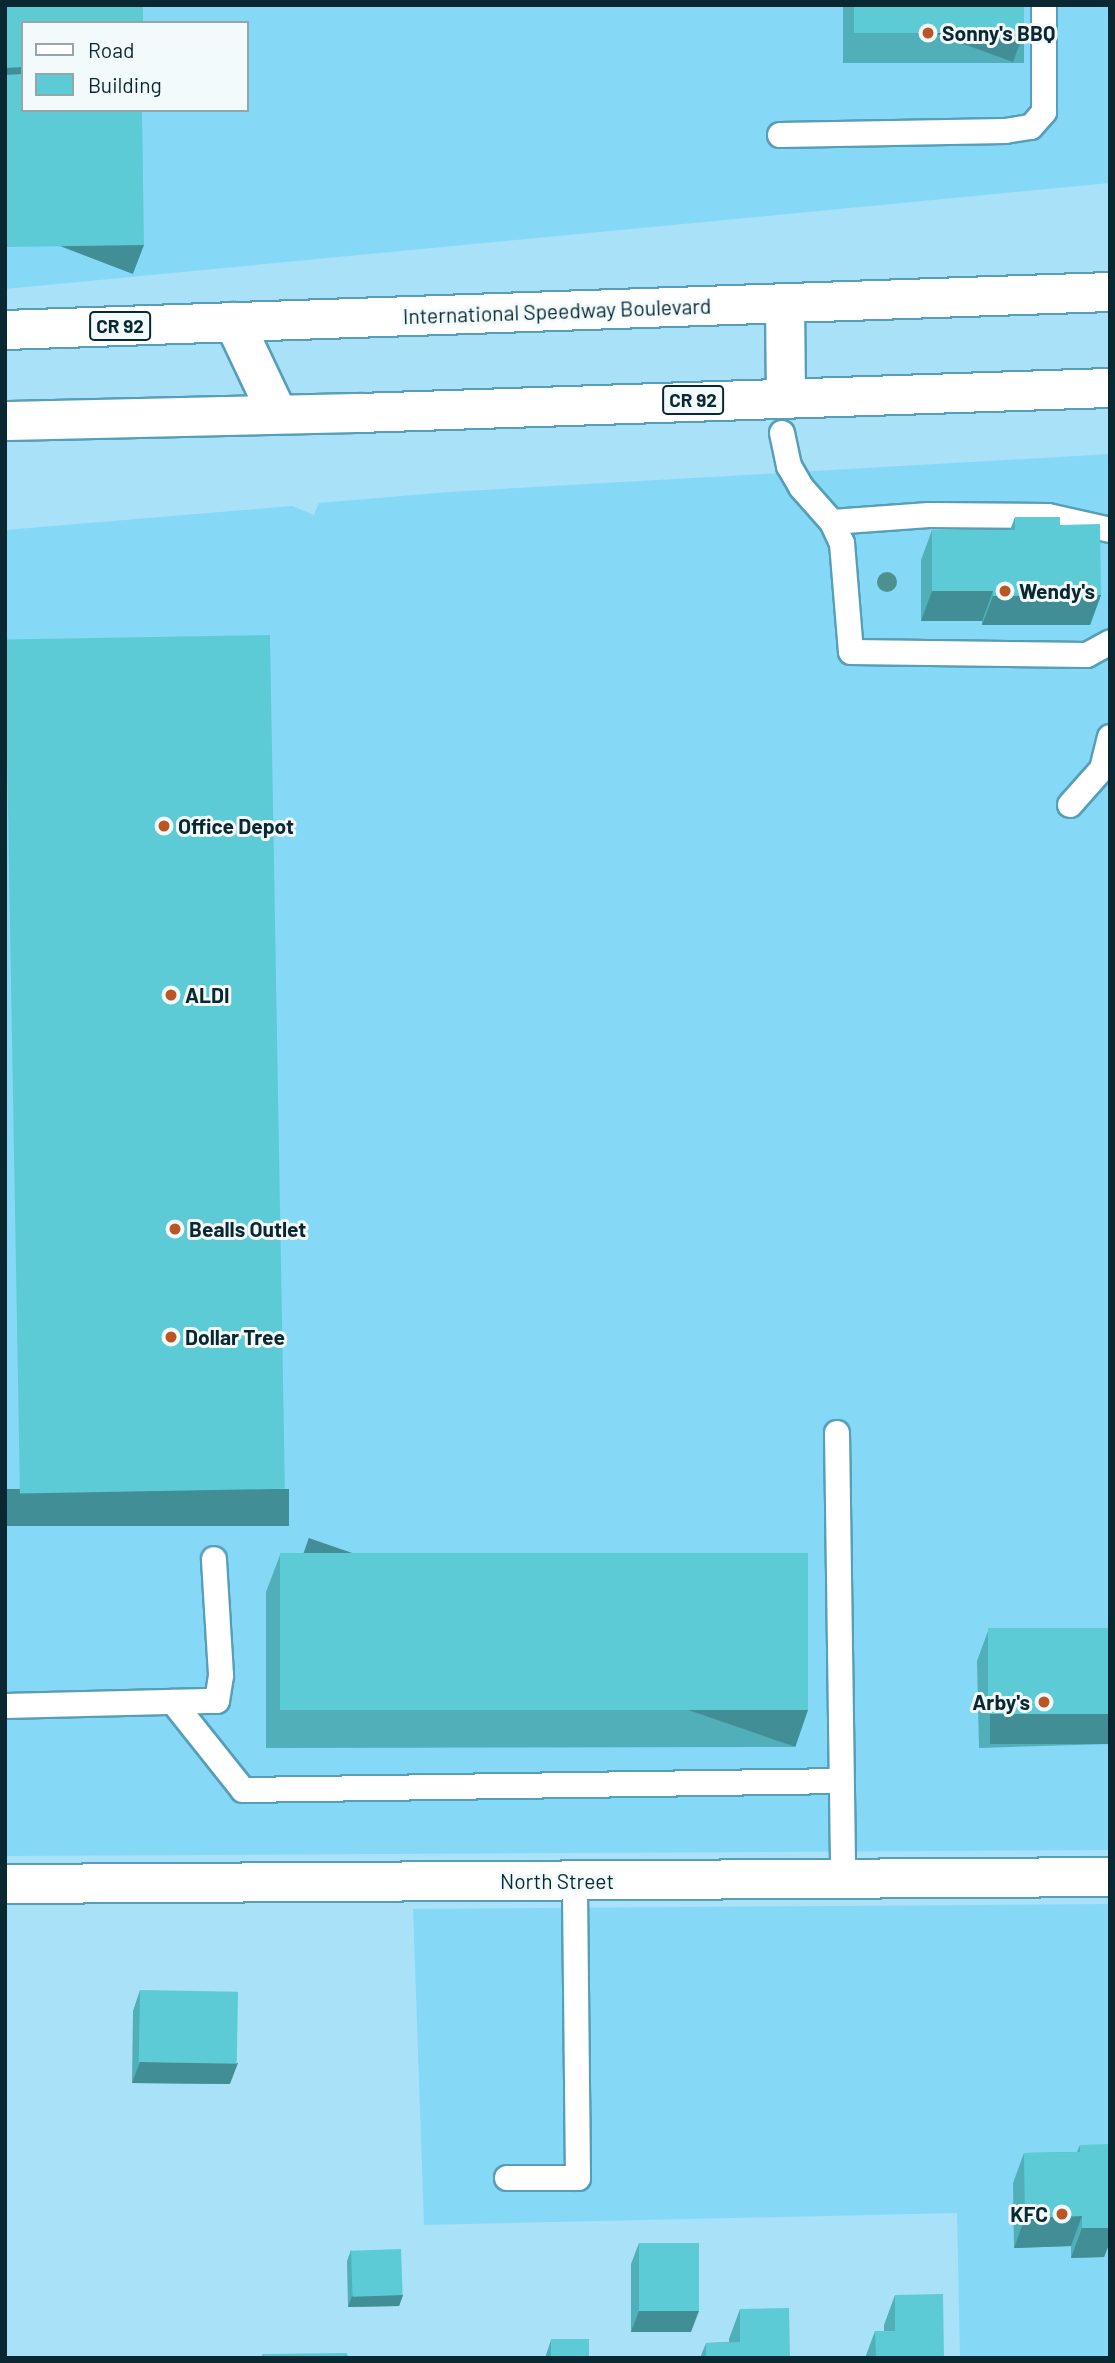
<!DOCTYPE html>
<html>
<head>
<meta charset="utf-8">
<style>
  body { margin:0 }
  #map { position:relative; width:1115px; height:2363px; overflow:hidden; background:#a9e1f8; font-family:Barlow,sans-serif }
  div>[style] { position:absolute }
  .built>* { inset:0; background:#86d8f7 }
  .roads { filter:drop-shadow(2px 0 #579eb8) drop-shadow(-2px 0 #579eb8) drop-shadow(0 2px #579eb8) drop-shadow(0 -2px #579eb8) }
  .lane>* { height:24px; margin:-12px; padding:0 12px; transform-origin:12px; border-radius:12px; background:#fff }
  .street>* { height:38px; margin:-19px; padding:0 19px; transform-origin:19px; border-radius:19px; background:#fff }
  .primary>* { height:38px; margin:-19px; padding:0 19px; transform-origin:19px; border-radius:19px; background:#fff }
  .trees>* { width:20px; height:20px; margin:-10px; border-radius:50%; background:#4d918e }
  .wall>* { inset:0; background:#50afb8; transform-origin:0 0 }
  .shaded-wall>* { inset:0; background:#418e96; transform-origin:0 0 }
  .building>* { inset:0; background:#5dcbd6; transform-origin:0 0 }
  .dots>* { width:19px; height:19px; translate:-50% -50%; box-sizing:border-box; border:4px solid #f3fafc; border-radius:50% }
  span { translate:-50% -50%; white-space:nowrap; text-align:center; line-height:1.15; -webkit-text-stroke:6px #f3fafc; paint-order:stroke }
  .shield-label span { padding:2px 5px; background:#f3fafc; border:2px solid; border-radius:5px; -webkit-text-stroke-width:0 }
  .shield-label { font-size:19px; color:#092832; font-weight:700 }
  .poi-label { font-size:21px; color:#092832; font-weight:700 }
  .left { translate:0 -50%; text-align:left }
  .right { translate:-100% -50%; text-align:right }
  .street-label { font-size:21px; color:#092832 }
  .frame { position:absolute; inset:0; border:7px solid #092832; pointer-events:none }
  .legend { position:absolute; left:21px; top:21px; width:228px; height:91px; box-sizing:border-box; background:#f3fafc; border:2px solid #95a6ab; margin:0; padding:9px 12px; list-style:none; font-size:21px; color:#092832 }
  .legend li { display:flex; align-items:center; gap:14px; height:35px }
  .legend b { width:35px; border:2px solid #95a6ab }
</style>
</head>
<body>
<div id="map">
  <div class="built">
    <i style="clip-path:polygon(evenodd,5px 5px,1110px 5px,1110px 183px,5px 289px,5px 5px,23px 23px,247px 23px,247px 110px,23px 110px,23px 23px)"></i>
    <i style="clip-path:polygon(1110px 454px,1110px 1850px,5px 1856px,5px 530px,292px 506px,314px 515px,319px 503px,449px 492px)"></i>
    <i style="clip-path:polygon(1110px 1904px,1110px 2358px,960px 2358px,957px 2213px,424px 2225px,413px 1909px)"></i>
  </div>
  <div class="roads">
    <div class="lane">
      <i style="left:780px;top:135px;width:225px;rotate:-1deg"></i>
      <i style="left:1005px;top:131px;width:26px;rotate:-9deg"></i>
      <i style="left:1031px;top:127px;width:20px;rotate:-49deg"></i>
      <i style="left:1044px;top:112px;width:107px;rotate:-90deg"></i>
      <i style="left:782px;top:433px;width:34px;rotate:78deg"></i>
      <i style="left:789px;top:466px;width:24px;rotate:60deg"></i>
      <i style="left:801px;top:487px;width:47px;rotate:48.5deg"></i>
      <i style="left:832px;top:522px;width:23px;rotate:65deg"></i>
      <i style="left:842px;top:543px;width:109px;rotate:85.3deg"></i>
      <i style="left:851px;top:652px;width:236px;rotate:0.7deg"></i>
      <i style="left:1087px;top:655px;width:26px;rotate:-29deg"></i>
      <i style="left:832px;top:522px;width:97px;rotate:-4.1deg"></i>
      <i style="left:929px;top:515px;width:119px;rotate:0.5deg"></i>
      <i style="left:1048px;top:516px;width:64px;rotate:12.7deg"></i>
      <i style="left:1070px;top:805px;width:48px;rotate:-48.4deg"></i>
      <i style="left:1102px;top:769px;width:33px;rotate:-76deg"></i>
      <i style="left:837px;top:1433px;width:446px;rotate:89.2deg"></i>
      <i style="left:173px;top:1702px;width:112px;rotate:51.5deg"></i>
      <i style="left:243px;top:1790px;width:598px;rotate:-0.86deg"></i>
      <i style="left:5px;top:1706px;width:212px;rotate:-1.4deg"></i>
      <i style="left:217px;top:1701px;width:26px;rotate:-81deg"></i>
      <i style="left:221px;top:1675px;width:116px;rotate:-93.5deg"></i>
      <i style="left:507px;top:2178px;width:71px"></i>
      <i style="left:578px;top:2178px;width:298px;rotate:-90.6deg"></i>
    </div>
    <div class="street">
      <i style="left:5px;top:1884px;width:1105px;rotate:-0.36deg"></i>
    </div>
    <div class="primary">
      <i style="left:785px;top:303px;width:94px;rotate:89.4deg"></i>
      <i style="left:234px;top:322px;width:101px;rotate:64.7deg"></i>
      <i style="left:5px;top:330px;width:1106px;rotate:-1.97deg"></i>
      <i style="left:5px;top:421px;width:354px;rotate:-1.3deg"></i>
      <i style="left:359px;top:413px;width:751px;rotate:-1.91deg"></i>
    </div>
  </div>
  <div class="trees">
    <i style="left:887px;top:582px"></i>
  </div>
  <div class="wall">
    <i style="left:843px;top:5px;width:181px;height:58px"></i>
    <i style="clip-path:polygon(1015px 517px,1060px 525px,1101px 595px,1090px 625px,982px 625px,982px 621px,921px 621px,921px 560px,932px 530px,1010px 530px)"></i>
    <i style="clip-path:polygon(280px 1555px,795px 1747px,266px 1748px,266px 1592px)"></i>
    <i style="clip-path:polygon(1110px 1628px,1110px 1744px,979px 1748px,977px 1661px,988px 1631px)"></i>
    <i style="clip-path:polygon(140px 1990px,230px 2084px,132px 2083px,133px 2011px)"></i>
    <i style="clip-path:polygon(1080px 2145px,1108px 2247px,1104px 2257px,1071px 2258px,1071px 2246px,1014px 2248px,1013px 2183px,1024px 2153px,1077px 2152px)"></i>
    <i style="clip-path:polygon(639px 2243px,691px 2332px,631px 2332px,631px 2264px)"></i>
    <i style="clip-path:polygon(351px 2250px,403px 2295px,399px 2306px,348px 2307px,347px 2261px)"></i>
    <i style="clip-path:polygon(895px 2295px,944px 2358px,865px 2358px,875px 2331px,884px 2331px,884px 2325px)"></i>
    <i style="clip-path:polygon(740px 2309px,790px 2358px,700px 2358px,706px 2343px,729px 2342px,729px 2339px)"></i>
    <i style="clip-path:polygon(551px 2340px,589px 2358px,545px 2358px)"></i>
  </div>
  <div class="shaded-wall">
    <i style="left:1024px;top:32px;width:32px;height:170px;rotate:110deg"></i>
    <i style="left:23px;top:67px;width:37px;height:18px;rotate:90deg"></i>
    <i style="left:144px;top:245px;width:31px;height:139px;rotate:111deg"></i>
    <i style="clip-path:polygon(932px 591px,993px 591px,982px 621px,921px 621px)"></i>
    <i style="clip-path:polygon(1101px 595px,1090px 625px,982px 625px,993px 596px)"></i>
    <i style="left:5px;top:1489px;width:284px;height:37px"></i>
    <i style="left:808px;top:1710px;width:39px;height:528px;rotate:109deg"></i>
    <i style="left:1110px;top:1714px;width:30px;height:120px;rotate:90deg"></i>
    <i style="clip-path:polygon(140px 2062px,238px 2063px,230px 2084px,132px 2083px)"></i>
    <i style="clip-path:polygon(1082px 2216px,1071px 2246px,1014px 2248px,1025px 2218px)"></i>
    <i style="clip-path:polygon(1082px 2228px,1110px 2228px,1110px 2247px,1108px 2247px,1104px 2257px,1071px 2258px)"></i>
    <i style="clip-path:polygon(403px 2295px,399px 2306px,348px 2307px,352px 2296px)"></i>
    <i style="clip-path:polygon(639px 2311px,699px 2311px,691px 2332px,631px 2332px)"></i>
  </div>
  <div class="building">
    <i style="clip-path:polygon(5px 5px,143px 5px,143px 23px,23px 23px,23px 67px,5px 68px)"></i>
    <i style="left:854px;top:5px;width:170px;height:28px"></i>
    <i style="clip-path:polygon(23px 74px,23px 110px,142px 110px,144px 245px,5px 247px,5px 75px)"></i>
    <i style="clip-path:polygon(1015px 517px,1060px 517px,1060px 525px,1100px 524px,1101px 595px,993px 596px,993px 591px,932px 591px,932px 530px,1015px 530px)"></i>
    <i style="left:270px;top:635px;width:854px;height:265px;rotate:89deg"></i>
    <i style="left:808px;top:1553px;width:157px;height:528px;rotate:90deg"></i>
    <i style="left:1110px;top:1628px;width:86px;height:122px;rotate:90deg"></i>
    <i style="left:140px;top:1990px;width:98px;height:72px;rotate:1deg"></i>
    <i style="clip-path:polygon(1110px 2144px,1110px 2228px,1082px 2228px,1082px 2216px,1025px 2218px,1024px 2153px,1080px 2152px,1080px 2145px)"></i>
    <i style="left:639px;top:2243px;width:60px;height:68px"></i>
    <i style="left:401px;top:2249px;width:46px;height:50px;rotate:88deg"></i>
    <i style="clip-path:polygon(943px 2294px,944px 2358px,876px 2358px,875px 2331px,895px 2331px,895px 2295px)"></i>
    <i style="clip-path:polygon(789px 2308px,790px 2358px,706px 2358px,706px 2343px,740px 2342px,740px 2309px)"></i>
    <i style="left:589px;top:2339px;width:19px;height:38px;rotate:90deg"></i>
    <i style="clip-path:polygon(347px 2353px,348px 2358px,262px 2358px,262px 2354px)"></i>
  </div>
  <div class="dots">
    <i style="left:928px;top:33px;background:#bb5624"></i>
    <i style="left:1005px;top:591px;background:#bb5624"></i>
    <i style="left:164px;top:826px;background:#bb5624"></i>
    <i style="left:171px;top:995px;background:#bb5624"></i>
    <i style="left:175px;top:1229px;background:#bb5624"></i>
    <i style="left:171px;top:1337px;background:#bb5624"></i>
    <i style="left:1044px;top:1702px;background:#bb5624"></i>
    <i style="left:1062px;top:2214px;background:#bb5624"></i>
  </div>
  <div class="shield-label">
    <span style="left:120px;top:326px">CR 92</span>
    <span style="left:693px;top:400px">CR 92</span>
  </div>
  <div class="poi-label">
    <span class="left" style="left:942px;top:33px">Sonny's BBQ</span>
    <span class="left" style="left:1019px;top:591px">Wendy's</span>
    <span class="left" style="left:178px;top:826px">Office Depot</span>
    <span class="left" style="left:185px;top:995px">ALDI</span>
    <span class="left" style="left:189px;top:1229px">Bealls Outlet</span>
    <span class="left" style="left:185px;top:1337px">Dollar Tree</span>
    <span class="right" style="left:1030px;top:1702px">Arby's</span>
    <span class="right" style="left:1048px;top:2214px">KFC</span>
  </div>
  <div class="street-label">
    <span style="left:557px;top:311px;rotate:-2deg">International Speedway Boulevard</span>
    <span style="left:557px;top:1881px">North Street</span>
  </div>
  <div class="frame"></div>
  <ul class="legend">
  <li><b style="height:9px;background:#fff"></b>Road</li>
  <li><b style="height:19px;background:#5dcbd6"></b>Building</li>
  </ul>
</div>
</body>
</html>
